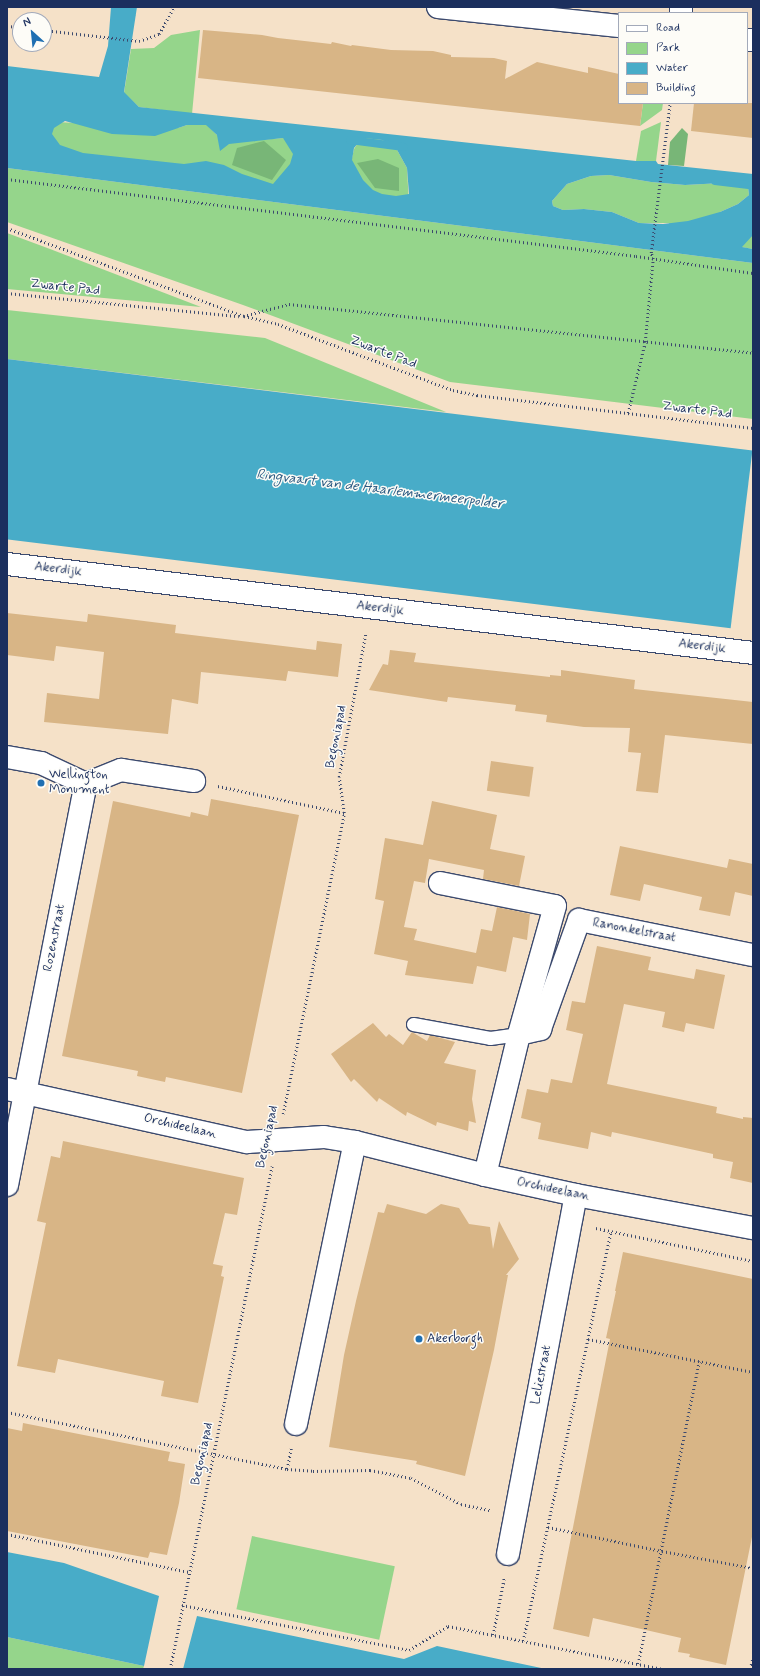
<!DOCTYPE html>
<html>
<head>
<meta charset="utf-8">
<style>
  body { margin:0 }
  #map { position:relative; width:760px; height:1676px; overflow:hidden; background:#f5e1c8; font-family:Mynerve,sans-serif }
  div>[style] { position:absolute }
  .green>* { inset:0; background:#95d58b; transform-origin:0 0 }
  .forest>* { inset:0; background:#78b677 }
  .water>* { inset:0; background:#48acc8; transform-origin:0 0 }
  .stream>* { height:8px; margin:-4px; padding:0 4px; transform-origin:4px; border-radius:4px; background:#48acc8 }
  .building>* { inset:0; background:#d8b586; transform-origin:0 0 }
  .path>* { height:2.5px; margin-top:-1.25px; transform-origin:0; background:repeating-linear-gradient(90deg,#3c4a6e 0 1px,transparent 0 4px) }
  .roads { filter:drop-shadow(1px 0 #3c4a6e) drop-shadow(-1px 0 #3c4a6e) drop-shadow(0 1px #3c4a6e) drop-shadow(0 -1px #3c4a6e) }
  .lane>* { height:13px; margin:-6.5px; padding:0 6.5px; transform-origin:6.5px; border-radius:6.5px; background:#fff }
  .street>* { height:22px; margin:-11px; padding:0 11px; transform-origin:11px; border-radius:11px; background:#fff }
  .secondary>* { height:22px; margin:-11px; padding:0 11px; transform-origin:11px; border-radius:11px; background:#fff }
  .dots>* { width:11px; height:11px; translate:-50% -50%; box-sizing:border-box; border:2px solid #fdfcf7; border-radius:50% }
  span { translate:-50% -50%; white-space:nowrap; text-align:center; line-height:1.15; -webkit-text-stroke:3px #fdfcf7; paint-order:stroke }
  .street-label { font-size:13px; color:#1b2f5e }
  .poi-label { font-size:13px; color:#1b2f5e }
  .left { translate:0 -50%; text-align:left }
  .water-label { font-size:14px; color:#2b5b83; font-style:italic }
  .frame { position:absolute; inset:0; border:8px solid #1b2f5e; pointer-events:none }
  .legend { position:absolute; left:618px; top:12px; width:130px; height:92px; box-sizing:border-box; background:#fdfcf7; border:1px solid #a3aaba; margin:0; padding:5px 7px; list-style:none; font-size:12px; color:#1b2f5e }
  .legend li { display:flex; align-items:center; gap:8px; height:20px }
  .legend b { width:20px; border:1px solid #a3aaba }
  .north { position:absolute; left:12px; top:12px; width:40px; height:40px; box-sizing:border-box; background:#fdfcf7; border:1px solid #a3aaba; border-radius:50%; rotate:333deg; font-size:11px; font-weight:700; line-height:16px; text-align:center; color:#1b2f5e }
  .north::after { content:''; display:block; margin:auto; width:14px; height:18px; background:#1f6fb2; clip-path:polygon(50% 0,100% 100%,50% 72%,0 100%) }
</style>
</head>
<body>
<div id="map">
  <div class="green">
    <i style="clip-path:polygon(200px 30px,192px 114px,139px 107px,124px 93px,131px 49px,154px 48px,171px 35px)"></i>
    <i style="clip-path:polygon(643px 103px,663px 103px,662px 110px,640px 126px)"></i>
    <i style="clip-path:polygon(36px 121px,178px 128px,187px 125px,207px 125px,217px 135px,249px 141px,283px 138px,352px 158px,354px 149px,359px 141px,364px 138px,370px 138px,382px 140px,396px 148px,407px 168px,409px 205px,31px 154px)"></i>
    <i style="clip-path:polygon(661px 122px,656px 161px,636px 161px,641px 131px)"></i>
    <i style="clip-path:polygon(7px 168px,753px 263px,753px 419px,450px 382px,243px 305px,7px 222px)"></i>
    <i style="clip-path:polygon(609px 175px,651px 182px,685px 185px,741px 182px,748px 187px,749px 195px,738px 204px,720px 212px,753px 229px,753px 249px,668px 235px,669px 223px,639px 223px,612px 212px,584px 209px,563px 210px,553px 206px,552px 201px,567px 184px,591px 176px)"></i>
    <i style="clip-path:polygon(7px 233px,50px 249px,201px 307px,7px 289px)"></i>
    <i style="clip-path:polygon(7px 310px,265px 338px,446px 412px,7px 359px)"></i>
    <i style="left:252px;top:1536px;width:146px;height:75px;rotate:12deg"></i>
    <i style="clip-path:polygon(7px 1637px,144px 1666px,143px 1669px,7px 1669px)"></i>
  </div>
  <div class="forest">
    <i style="clip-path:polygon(682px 128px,688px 134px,684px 166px,668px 165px,670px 142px)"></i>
    <i style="clip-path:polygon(264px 141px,286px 160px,272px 180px,232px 165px,237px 148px)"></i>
    <i style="clip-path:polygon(378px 159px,399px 168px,399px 191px,375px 188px,357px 163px)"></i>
  </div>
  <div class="water">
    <i style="clip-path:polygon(evenodd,111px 7px,137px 7px,124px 92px,139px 107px,636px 161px,656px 161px,658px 164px,753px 174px,753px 235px,742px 247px,753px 249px,753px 263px,7px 168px,7px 66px,99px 77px,108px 46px,111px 7px,65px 121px,112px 134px,155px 136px,187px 125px,206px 125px,217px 135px,220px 151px,229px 144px,283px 138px,293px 154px,290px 164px,273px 184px,242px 174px,224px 165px,206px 161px,184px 164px,83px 153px,60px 145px,52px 134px,54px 128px,65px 121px,111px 7px,364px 138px,382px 140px,396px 148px,407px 168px,409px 194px,396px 196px,382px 194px,373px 190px,363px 180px,352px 160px,354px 148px,359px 142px,364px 138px,111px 7px,609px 175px,651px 182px,685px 185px,741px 182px,748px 187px,749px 195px,738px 204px,720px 212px,688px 221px,663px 224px,639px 223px,612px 212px,584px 209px,563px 210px,553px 206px,552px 201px,567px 184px,591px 176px,609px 175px)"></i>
    <i style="left:7px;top:359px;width:751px;height:179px;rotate:7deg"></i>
    <i style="clip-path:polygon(7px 1552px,64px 1563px,159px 1596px,144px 1666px,7px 1637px)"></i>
    <i style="clip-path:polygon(197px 1616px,404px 1659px,437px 1646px,546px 1669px,183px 1669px)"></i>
  </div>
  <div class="stream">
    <i style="left:350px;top:140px;width:54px;rotate:7.4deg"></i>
    <i style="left:715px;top:181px;width:38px;rotate:7deg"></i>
  </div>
  <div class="building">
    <i style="clip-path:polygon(203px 30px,262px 35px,278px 38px,331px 44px,332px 42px,351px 46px,352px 45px,391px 50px,433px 51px,451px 55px,451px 57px,494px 58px,507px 61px,505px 79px,537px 62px,588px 73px,588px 67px,619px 74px,619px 103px,643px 103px,640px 126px,198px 78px)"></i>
    <i style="clip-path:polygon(694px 103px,753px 103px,753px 138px,691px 131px)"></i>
    <i style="clip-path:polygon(7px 613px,87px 622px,88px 614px,176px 625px,175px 633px,316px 650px,317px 641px,342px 644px,338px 677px,288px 671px,286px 681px,201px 672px,198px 704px,172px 699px,168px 734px,44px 722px,47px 693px,99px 699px,104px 652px,56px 646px,54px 661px,7px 655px)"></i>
    <i style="clip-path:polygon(390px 650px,416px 653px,414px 662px,550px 677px,550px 675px,561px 676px,561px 670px,583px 673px,635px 680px,634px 689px,753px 702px,753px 744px,665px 735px,658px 793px,636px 791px,641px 753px,628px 752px,630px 728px,584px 727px,546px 722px,547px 715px,515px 711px,516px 705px,448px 697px,447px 702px,369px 690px,383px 664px,388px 665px)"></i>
    <i style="left:491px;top:761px;width:43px;height:30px;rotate:8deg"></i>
    <i style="clip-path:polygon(211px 799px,299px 815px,242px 1093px,166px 1077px,165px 1082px,137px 1076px,138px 1071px,62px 1056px,113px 801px,190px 817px,191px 812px,208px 816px)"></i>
    <i style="clip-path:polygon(432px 801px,497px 815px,490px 849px,525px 856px,519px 886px,483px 879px,484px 870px,429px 859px,425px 883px,414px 881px,404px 927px,417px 929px,414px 940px,476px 953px,481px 929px,492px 931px,497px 907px,530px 914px,527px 940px,513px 937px,506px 972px,477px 966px,473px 984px,405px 975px,408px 961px,374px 954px,384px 901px,375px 899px,385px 838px,423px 845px)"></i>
    <i style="clip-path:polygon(620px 846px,727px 868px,729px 859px,753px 864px,753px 896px,735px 892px,730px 916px,699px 910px,702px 897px,644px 884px,640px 901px,610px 895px)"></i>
    <i style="clip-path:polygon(597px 946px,651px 957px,648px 970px,694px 979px,696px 969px,725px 975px,714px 1029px,686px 1023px,684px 1032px,662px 1027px,665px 1012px,624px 1004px,607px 1084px,717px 1107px,716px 1113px,743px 1119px,743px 1117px,753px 1118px,753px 1183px,730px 1178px,733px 1162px,713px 1158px,713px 1154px,612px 1132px,611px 1137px,591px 1132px,588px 1149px,538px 1139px,541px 1123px,521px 1118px,527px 1089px,548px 1093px,551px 1079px,572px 1083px,583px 1034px,566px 1030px,572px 1001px,585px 1003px)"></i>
    <i style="clip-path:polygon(373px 1023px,386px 1037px,389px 1034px,403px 1045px,412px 1032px,427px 1041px,430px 1035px,455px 1042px,444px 1063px,476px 1070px,472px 1099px,476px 1123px,469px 1121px,468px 1131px,437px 1122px,436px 1126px,407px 1112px,406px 1116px,379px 1098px,377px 1102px,354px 1079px,351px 1082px,331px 1054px)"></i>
    <i style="clip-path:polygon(63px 1141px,244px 1178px,237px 1215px,225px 1213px,213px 1264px,223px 1266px,221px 1276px,224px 1277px,198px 1403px,161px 1396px,164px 1381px,58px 1359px,55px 1373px,17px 1366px,46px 1223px,37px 1221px,51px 1156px,60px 1158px)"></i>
    <i style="clip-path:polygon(387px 1204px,426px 1214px,441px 1204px,459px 1208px,469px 1224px,490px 1227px,493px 1249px,499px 1221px,519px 1259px,506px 1275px,508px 1275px,494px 1350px,465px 1476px,416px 1464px,417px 1461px,329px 1447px,344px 1355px,356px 1301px,378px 1212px,384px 1213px)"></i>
    <i style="clip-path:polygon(623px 1252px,753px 1279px,753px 1532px,726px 1665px,689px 1657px,690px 1654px,678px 1652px,681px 1638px,593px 1618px,589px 1637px,553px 1629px,610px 1339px,606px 1338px,616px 1291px,615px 1291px)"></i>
    <i style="clip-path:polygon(23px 1423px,170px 1452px,168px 1461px,185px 1464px,179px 1503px,167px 1555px,150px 1552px,148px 1558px,7px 1531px,7px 1428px,22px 1431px)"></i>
  </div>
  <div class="path">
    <i style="left:7px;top:26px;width:13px;rotate:4deg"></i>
    <i style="left:44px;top:30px;width:96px;rotate:6.6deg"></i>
    <i style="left:139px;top:41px;width:21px;rotate:-19deg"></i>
    <i style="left:159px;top:34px;width:31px;rotate:-61deg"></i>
    <i style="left:7px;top:179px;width:634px;rotate:6.98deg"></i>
    <i style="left:636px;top:256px;width:118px;rotate:8.3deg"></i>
    <i style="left:7px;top:228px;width:252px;rotate:20.4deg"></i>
    <i style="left:243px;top:316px;width:48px;rotate:-14.6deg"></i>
    <i style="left:289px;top:304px;width:467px;rotate:6deg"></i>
    <i style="left:7px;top:293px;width:233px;rotate:5.7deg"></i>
    <i style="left:244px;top:316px;width:35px;rotate:13deg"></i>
    <i style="left:278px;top:324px;width:187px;rotate:20.7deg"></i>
    <i style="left:453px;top:390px;width:25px;rotate:12deg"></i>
    <i style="left:477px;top:395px;width:278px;rotate:6.8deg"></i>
    <i style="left:628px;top:413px;width:73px;rotate:-76.5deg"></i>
    <i style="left:645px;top:342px;width:83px;rotate:-84.5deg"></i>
    <i style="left:653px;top:259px;width:6px;rotate:-108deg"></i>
    <i style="left:651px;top:253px;width:151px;rotate:-82.8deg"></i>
    <i style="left:218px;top:786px;width:129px;rotate:12.1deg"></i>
    <i style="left:283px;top:1114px;width:307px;rotate:-78.5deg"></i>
    <i style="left:344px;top:813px;width:36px;rotate:-98deg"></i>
    <i style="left:339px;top:777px;width:147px;rotate:-79.5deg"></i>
    <i style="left:596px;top:1228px;width:160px;rotate:11.9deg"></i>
    <i style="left:588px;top:1339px;width:168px;rotate:11.3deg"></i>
    <i style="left:7px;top:1412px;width:286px;rotate:11.5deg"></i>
    <i style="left:287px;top:1469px;width:26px;rotate:4deg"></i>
    <i style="left:313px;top:1471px;width:57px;rotate:-1deg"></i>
    <i style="left:370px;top:1470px;width:42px;rotate:11deg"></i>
    <i style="left:411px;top:1478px;width:56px;rotate:27.5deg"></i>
    <i style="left:461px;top:1504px;width:30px;rotate:12deg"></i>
    <i style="left:287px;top:1469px;width:21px;rotate:-79deg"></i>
    <i style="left:548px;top:1527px;width:116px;rotate:11.9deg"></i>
    <i style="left:662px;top:1551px;width:93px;rotate:10.6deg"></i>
    <i style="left:7px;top:1534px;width:186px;rotate:11.8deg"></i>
    <i style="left:182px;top:1605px;width:231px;rotate:11.2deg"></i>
    <i style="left:409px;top:1650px;width:46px;rotate:-31.6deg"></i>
    <i style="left:448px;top:1626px;width:219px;rotate:11.3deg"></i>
    <i style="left:493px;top:1635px;width:58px;rotate:-79.1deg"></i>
    <i style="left:523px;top:1641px;width:419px;rotate:-77.9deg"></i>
    <i style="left:638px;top:1664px;width:309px;rotate:-78.6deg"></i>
    <i style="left:170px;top:1669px;width:513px;rotate:-78.54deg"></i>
    <i style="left:750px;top:1669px;width:12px;rotate:-76deg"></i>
  </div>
  <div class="roads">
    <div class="lane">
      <i style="left:413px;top:1024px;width:78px;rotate:10.3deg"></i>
      <i style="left:490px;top:1038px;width:29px;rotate:-8deg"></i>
    </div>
    <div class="street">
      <i style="left:438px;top:7px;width:182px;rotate:6deg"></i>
      <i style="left:681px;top:13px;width:6px;rotate:-90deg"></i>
      <i style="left:747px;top:40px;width:6px"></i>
      <i style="left:7px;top:757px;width:35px;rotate:10deg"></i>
      <i style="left:41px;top:763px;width:50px;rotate:25deg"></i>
      <i style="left:440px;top:883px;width:117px;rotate:11.3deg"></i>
      <i style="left:555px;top:906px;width:133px;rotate:105.7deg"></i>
      <i style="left:7px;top:1089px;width:246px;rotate:12.5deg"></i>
      <i style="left:247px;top:1142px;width:77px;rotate:-3.7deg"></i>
      <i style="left:324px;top:1137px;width:31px;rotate:9deg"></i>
      <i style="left:355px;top:1142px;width:134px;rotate:14.2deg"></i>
      <i style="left:485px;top:1175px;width:93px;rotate:12.4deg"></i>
      <i style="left:576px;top:1195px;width:180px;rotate:10.6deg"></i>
      <i style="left:485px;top:1175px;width:145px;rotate:-76.4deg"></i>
      <i style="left:519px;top:1034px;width:22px;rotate:-13deg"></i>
      <i style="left:540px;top:1029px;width:116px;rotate:-70.3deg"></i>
      <i style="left:579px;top:920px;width:177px;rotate:11.4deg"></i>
      <i style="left:7px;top:1185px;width:409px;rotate:-78.9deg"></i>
      <i style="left:86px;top:784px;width:38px;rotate:-22deg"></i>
      <i style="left:121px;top:770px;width:74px;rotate:8.6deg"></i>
      <i style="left:296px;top:1424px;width:288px;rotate:-78.2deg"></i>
      <i style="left:508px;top:1554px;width:365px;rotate:-79.3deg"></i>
    </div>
    <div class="secondary">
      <i style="left:7px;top:564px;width:751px;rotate:6.8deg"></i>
    </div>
  </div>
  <div class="dots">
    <i style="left:41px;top:783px;background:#1f6fb2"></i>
    <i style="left:419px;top:1339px;background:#1f6fb2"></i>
  </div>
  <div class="street-label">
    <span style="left:65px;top:288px;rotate:6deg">Zwarte Pad</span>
    <span style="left:383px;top:353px;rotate:21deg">Zwarte Pad</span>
    <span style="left:697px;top:411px;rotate:7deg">Zwarte Pad</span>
    <span style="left:58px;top:570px;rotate:7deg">Akerdijk</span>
    <span style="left:380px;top:609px;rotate:7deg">Akerdijk</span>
    <span style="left:702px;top:647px;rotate:7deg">Akerdijk</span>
    <span style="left:337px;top:737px;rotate:-79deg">Begoniapad</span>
    <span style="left:634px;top:931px;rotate:11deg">Ranonkelstraat</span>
    <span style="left:55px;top:938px;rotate:-79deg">Rozenstraat</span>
    <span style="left:180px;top:1127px;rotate:13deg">Orchideelaan</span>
    <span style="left:268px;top:1137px;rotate:-78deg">Begoniapad</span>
    <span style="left:553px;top:1190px;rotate:12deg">Orchideelaan</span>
    <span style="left:542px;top:1375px;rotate:-79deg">Leliestraat</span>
    <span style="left:203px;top:1454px;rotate:-78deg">Begoniapad</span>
  </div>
  <div class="poi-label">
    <span class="left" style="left:49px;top:783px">Wellington<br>Monument</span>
    <span class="left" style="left:427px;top:1339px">Akerborgh</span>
  </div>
  <div class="water-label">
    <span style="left:380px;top:489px;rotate:7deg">Ringvaart van de Haarlemmermeerpolder</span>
  </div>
  <div class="frame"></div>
  <ul class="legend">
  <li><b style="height:5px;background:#fff"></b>Road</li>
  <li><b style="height:11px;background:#95d58b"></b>Park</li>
  <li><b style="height:11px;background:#48acc8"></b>Water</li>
  <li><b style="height:11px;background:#d8b586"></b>Building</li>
  </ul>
  <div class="north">N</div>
</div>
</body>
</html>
